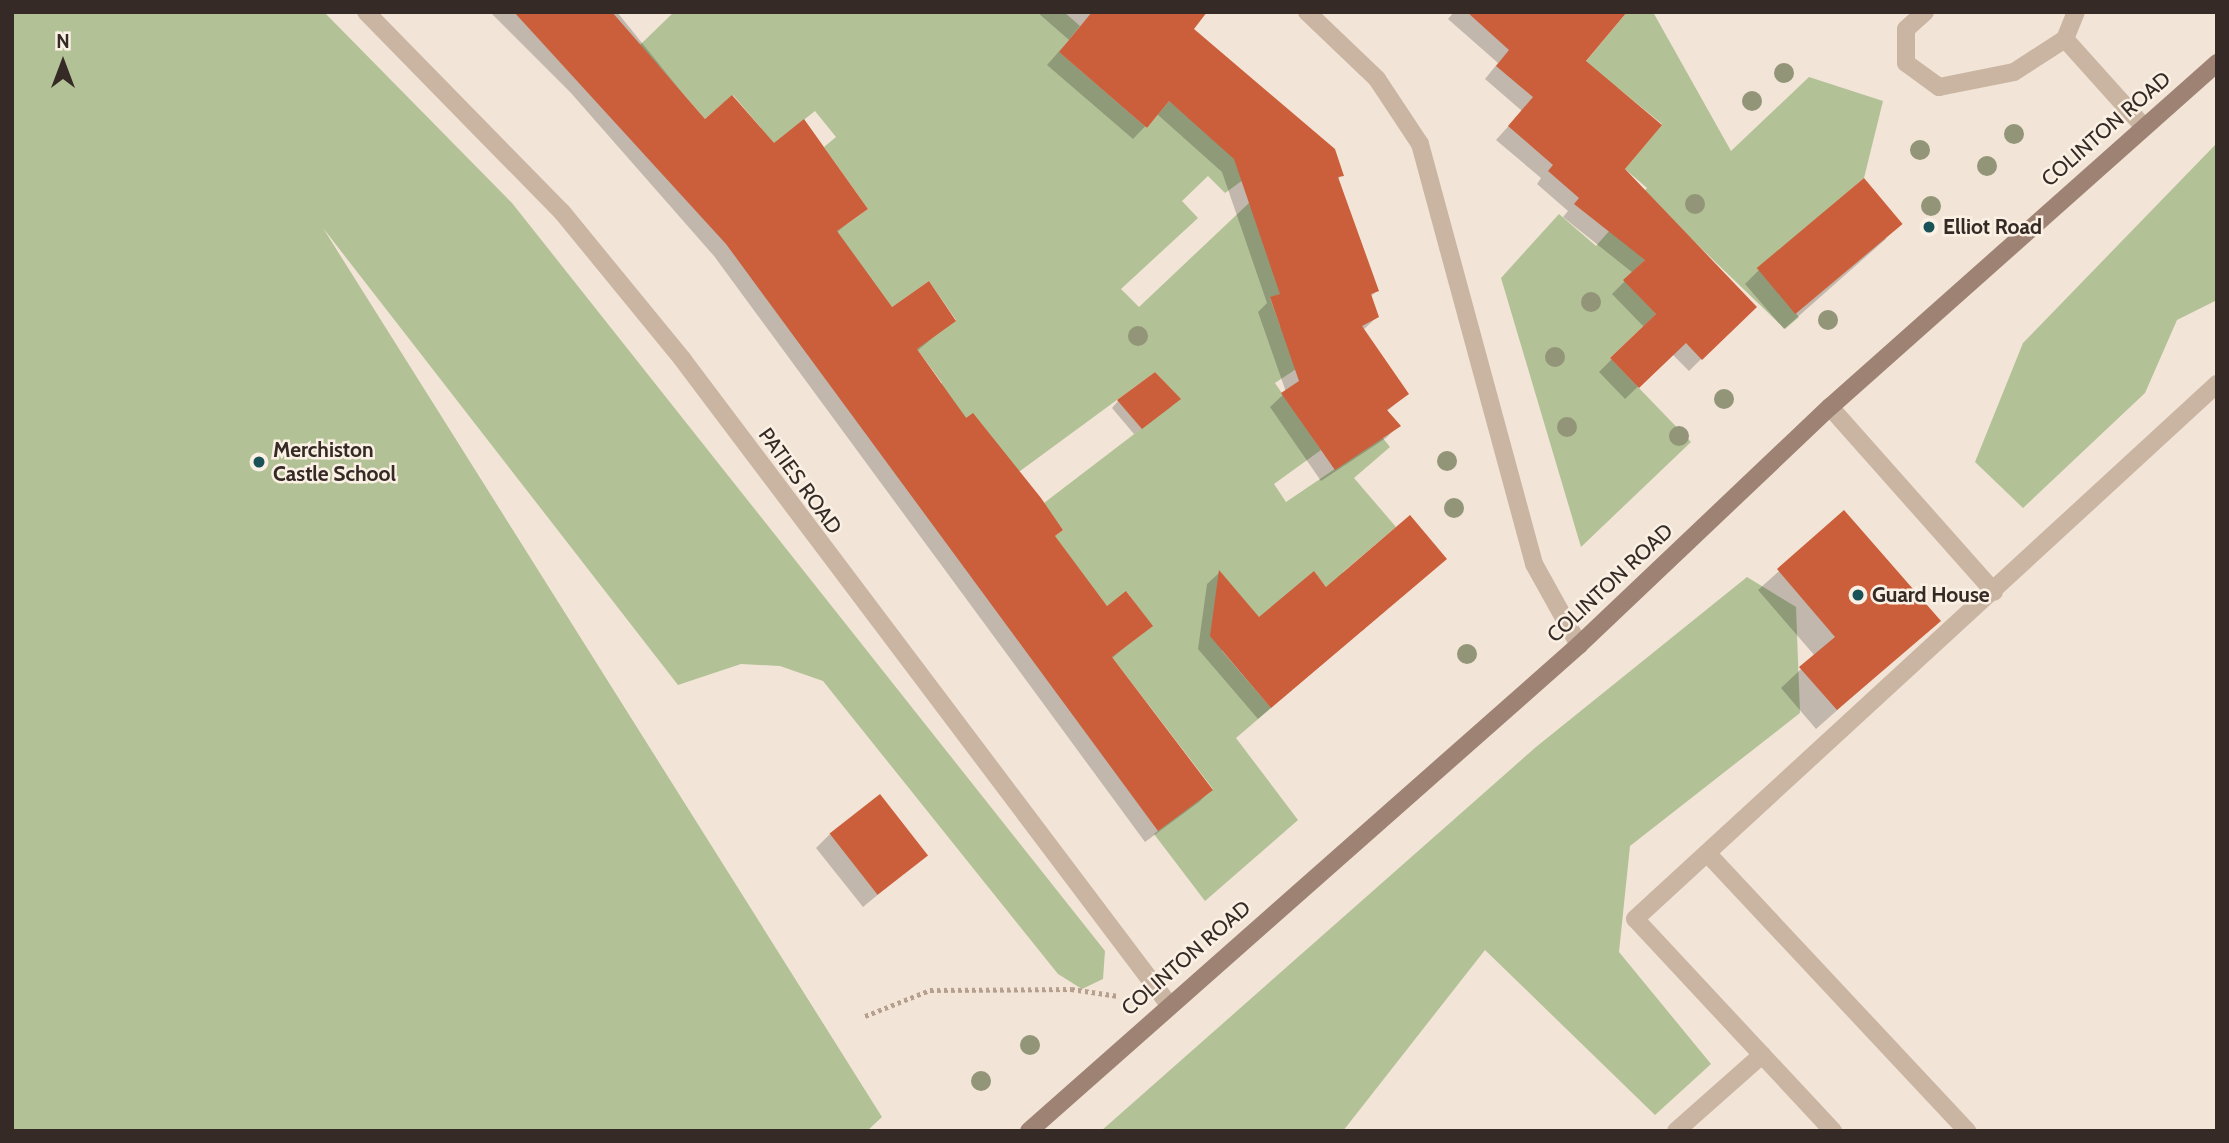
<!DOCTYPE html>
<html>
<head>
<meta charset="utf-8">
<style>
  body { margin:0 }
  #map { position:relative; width:2229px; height:1143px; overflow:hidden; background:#f2e5d7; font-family:Cabin,sans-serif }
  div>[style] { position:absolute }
  .green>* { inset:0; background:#b3c197 }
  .shadow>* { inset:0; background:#0003 }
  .building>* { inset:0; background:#cc5f3b; transform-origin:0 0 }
  .path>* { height:4.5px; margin-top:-2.25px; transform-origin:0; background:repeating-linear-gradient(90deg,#b69f8d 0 3.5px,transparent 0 7px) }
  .lane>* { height:18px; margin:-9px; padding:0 9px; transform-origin:9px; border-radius:9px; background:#cab5a3 }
  .street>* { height:18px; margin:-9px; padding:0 9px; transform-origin:9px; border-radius:9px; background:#cab5a3 }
  .secondary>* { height:18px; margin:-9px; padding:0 9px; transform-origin:9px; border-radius:9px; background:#9e8374 }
  .trees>* { width:20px; height:20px; margin:-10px; border-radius:50%; background:#929577 }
  .dots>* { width:19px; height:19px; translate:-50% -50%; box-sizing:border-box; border:4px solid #faf0e3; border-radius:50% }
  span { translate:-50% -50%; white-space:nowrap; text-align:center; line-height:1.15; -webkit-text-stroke:5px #faf0e3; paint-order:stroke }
  .street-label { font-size:21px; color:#352a25 }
  .poi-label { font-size:21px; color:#352a25; font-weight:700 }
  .left { translate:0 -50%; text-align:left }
  .frame { position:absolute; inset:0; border:14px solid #352a25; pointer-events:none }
  .north { position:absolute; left:28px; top:28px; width:70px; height:70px; -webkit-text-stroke:5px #faf0e3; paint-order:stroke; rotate:0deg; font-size:19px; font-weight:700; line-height:28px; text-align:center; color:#352a25 }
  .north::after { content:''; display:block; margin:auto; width:24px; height:32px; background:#352a25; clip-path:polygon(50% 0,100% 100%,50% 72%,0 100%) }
</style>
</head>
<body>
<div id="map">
  <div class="green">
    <i style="clip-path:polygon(12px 12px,325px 13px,512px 203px,1105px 951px,1103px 979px,1082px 989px,1058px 974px,823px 681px,780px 666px,741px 664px,678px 685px,323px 228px,882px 1117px,867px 1131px,12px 1131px)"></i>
    <i style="clip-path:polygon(674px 12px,1064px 12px,1080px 26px,1059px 52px,1147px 128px,1169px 101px,1231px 154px,1279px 154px,1225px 193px,1208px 176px,1182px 201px,1198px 218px,1121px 289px,1139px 307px,1249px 203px,1300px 287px,1270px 298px,1280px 326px,1323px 351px,1275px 383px,1321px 450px,1274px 484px,1286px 502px,1382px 437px,1390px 447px,1354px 478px,1396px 527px,1343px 572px,1379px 615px,1362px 631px,1314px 572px,1260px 619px,1238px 593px,1222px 651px,1271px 708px,1236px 738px,1298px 820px,1205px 901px,1154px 834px,1213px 789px,1112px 657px,1152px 626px,1127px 592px,1107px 606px,1032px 553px,1063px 530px,1044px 503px,1180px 399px,1155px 372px,1016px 474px,944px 434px,920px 399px,942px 383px,917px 349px,956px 320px,929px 281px,892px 307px,811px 250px,868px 209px,824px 147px,836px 137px,815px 111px,771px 146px,753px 135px,761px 128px,733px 95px,705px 119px,659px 66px,616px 68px)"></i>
    <i style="clip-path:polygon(1627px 12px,1653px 12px,1731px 151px,1809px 77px,1883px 101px,1864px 178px,1758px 268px,1799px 317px,1785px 329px,1679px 227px,1624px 280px,1656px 314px,1610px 358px,1691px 442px,1581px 547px,1501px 278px,1559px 214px,1596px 246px,1647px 188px,1625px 169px,1662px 124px,1618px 88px,1578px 71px)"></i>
    <i style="clip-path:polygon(2217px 143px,2217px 300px,2177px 320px,2145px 393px,2023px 508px,1975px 462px,2023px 343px)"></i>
    <i style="clip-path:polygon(1747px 577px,1796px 607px,1800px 713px,1630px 846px,1619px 952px,1711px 1064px,1655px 1115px,1485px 950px,1343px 1131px,1101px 1131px,1536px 747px)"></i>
  </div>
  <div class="shadow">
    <i style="clip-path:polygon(490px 12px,617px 12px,705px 121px,774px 145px,866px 209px,836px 233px,891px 310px,954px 320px,917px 351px,1107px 609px,1150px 626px,1111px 659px,1211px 790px,1199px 802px,1145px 842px,714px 256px,571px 93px)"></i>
    <i style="clip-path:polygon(1037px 12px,1185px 12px,1192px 29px,1342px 175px,1337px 180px,1377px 291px,1370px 297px,1377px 317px,1362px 331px,1407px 394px,1386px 412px,1398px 426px,1386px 438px,1321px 481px,1270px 407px,1286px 392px,1258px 312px,1267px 303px,1222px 172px,1157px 114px,1133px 139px,1047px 65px,1069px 40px)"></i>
    <i style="clip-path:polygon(1454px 12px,1625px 12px,1584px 61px,1622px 169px,1754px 307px,1689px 371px,1672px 354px,1625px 399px,1599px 372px,1644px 327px,1612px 294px,1633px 273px,1563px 217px,1568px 211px,1537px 184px,1541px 178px,1496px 140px,1522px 111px,1485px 79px,1498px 63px,1448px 19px)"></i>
    <i style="clip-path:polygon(1887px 238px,1784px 329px,1745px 284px,1759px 270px)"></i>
    <i style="clip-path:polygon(1118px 401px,1172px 406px,1134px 434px,1112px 408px)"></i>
    <i style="clip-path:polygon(1844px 513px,1938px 621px,1816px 729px,1781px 688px,1815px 656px,1758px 590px)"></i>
    <i style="clip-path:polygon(1432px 571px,1258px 719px,1198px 649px,1207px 584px,1219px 573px,1259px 620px,1326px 589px)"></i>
    <i style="clip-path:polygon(830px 834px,925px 856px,863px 907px,816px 848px)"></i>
  </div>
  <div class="building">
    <i style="clip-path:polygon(514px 12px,612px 12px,705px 119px,732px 95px,774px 143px,804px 119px,868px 209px,837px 231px,892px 307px,929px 281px,956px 321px,917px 349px,966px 418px,973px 413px,1041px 498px,1063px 530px,1055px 536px,1107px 606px,1126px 591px,1153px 626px,1112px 657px,1213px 790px,1158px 831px,726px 244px)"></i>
    <i style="clip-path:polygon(1092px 12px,1207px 12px,1194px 29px,1335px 149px,1344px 176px,1338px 177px,1379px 291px,1371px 294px,1379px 317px,1362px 326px,1409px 394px,1387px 410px,1401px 426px,1335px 470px,1281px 393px,1299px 381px,1270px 297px,1280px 294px,1234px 159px,1169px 101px,1147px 128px,1059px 52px)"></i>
    <i style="clip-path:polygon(1467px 12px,1627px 12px,1586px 61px,1662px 125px,1625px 169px,1757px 307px,1702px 360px,1686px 343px,1639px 388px,1610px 358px,1656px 314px,1623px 280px,1645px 260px,1574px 204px,1579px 198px,1548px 171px,1553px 165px,1508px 126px,1533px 97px,1496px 66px,1509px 50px)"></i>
    <i style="left:1864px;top:178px;width:60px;height:140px;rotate:50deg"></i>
    <i style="clip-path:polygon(1155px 372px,1181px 399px,1142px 429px,1117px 400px)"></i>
    <i style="clip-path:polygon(1844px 510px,1941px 621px,1837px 710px,1799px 667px,1835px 637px,1777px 569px)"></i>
    <i style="clip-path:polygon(1410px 515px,1447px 559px,1271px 708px,1210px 636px,1219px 570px,1259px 617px,1314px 571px,1326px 587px)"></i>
    <i style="left:880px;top:794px;width:78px;height:64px;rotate:52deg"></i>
  </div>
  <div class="path">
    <i style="left:865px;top:1016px;width:70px;rotate:-21.8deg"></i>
    <i style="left:930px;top:990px;width:141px;rotate:-0.4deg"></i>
    <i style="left:1071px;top:989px;width:48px;rotate:8.5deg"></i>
  </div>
  <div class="lane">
    <i style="left:1925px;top:12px;width:25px;rotate:138deg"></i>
    <i style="left:1906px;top:29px;width:34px;rotate:90deg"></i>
    <i style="left:1906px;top:63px;width:41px;rotate:36deg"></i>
    <i style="left:1939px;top:87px;width:76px;rotate:-11.3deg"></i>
    <i style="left:2014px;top:72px;width:61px;rotate:-32.9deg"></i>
    <i style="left:2065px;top:39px;width:117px;rotate:48.1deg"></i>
    <i style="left:2065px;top:39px;width:29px;rotate:-68deg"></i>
    <i style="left:1830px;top:407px;width:247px;rotate:48.4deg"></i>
    <i style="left:1707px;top:853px;width:381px;rotate:46.9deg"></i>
    <i style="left:1676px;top:1131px;width:115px;rotate:-41.5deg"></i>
    <i style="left:1833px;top:1131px;width:290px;rotate:-133deg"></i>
    <i style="left:1635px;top:919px;width:791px;rotate:-42.59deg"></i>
  </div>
  <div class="street">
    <i style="left:366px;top:12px;width:280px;rotate:45.6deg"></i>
    <i style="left:562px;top:212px;width:191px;rotate:50.7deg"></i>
    <i style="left:683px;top:360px;width:804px;rotate:52.99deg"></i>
    <i style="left:1307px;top:12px;width:97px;rotate:43.7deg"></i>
    <i style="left:1377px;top:79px;width:78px;rotate:56.5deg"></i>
    <i style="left:1420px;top:144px;width:435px;rotate:74.8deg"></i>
    <i style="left:1534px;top:564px;width:93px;rotate:60.9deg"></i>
  </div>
  <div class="secondary">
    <i style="left:1029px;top:1131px;width:734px;rotate:-41.46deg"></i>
    <i style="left:1579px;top:645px;width:346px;rotate:-43.5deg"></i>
    <i style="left:1830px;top:407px;width:518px;rotate:-41.63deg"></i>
  </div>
  <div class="trees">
    <i style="left:1784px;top:73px"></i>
    <i style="left:1752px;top:101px"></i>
    <i style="left:2014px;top:134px"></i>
    <i style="left:1920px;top:150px"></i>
    <i style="left:1987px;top:166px"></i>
    <i style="left:1695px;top:204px"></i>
    <i style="left:1931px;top:206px"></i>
    <i style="left:1591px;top:302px"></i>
    <i style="left:1828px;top:320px"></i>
    <i style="left:1138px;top:336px"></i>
    <i style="left:1555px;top:357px"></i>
    <i style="left:1724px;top:399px"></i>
    <i style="left:1567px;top:427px"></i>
    <i style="left:1679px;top:436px"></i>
    <i style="left:1447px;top:461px"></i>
    <i style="left:1454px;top:508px"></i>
    <i style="left:1467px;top:654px"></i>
    <i style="left:1030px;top:1045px"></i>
    <i style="left:981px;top:1081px"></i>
  </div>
  <div class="dots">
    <i style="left:1929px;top:227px;background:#195358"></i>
    <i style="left:259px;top:462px;background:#195358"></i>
    <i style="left:1858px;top:595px;background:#195358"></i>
  </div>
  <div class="street-label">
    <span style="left:2106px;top:129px;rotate:-41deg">COLINTON ROAD</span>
    <span style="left:800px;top:481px;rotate:54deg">PATIES ROAD</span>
    <span style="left:1610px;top:583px;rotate:-43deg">COLINTON ROAD</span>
    <span style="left:1186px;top:958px;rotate:-41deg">COLINTON ROAD</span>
  </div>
  <div class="poi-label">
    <span class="left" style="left:1943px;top:227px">Elliot Road</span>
    <span class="left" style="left:273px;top:462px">Merchiston<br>Castle School</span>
    <span class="left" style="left:1872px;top:595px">Guard House</span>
  </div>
  <div class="frame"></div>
  <div class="north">N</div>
</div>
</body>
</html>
